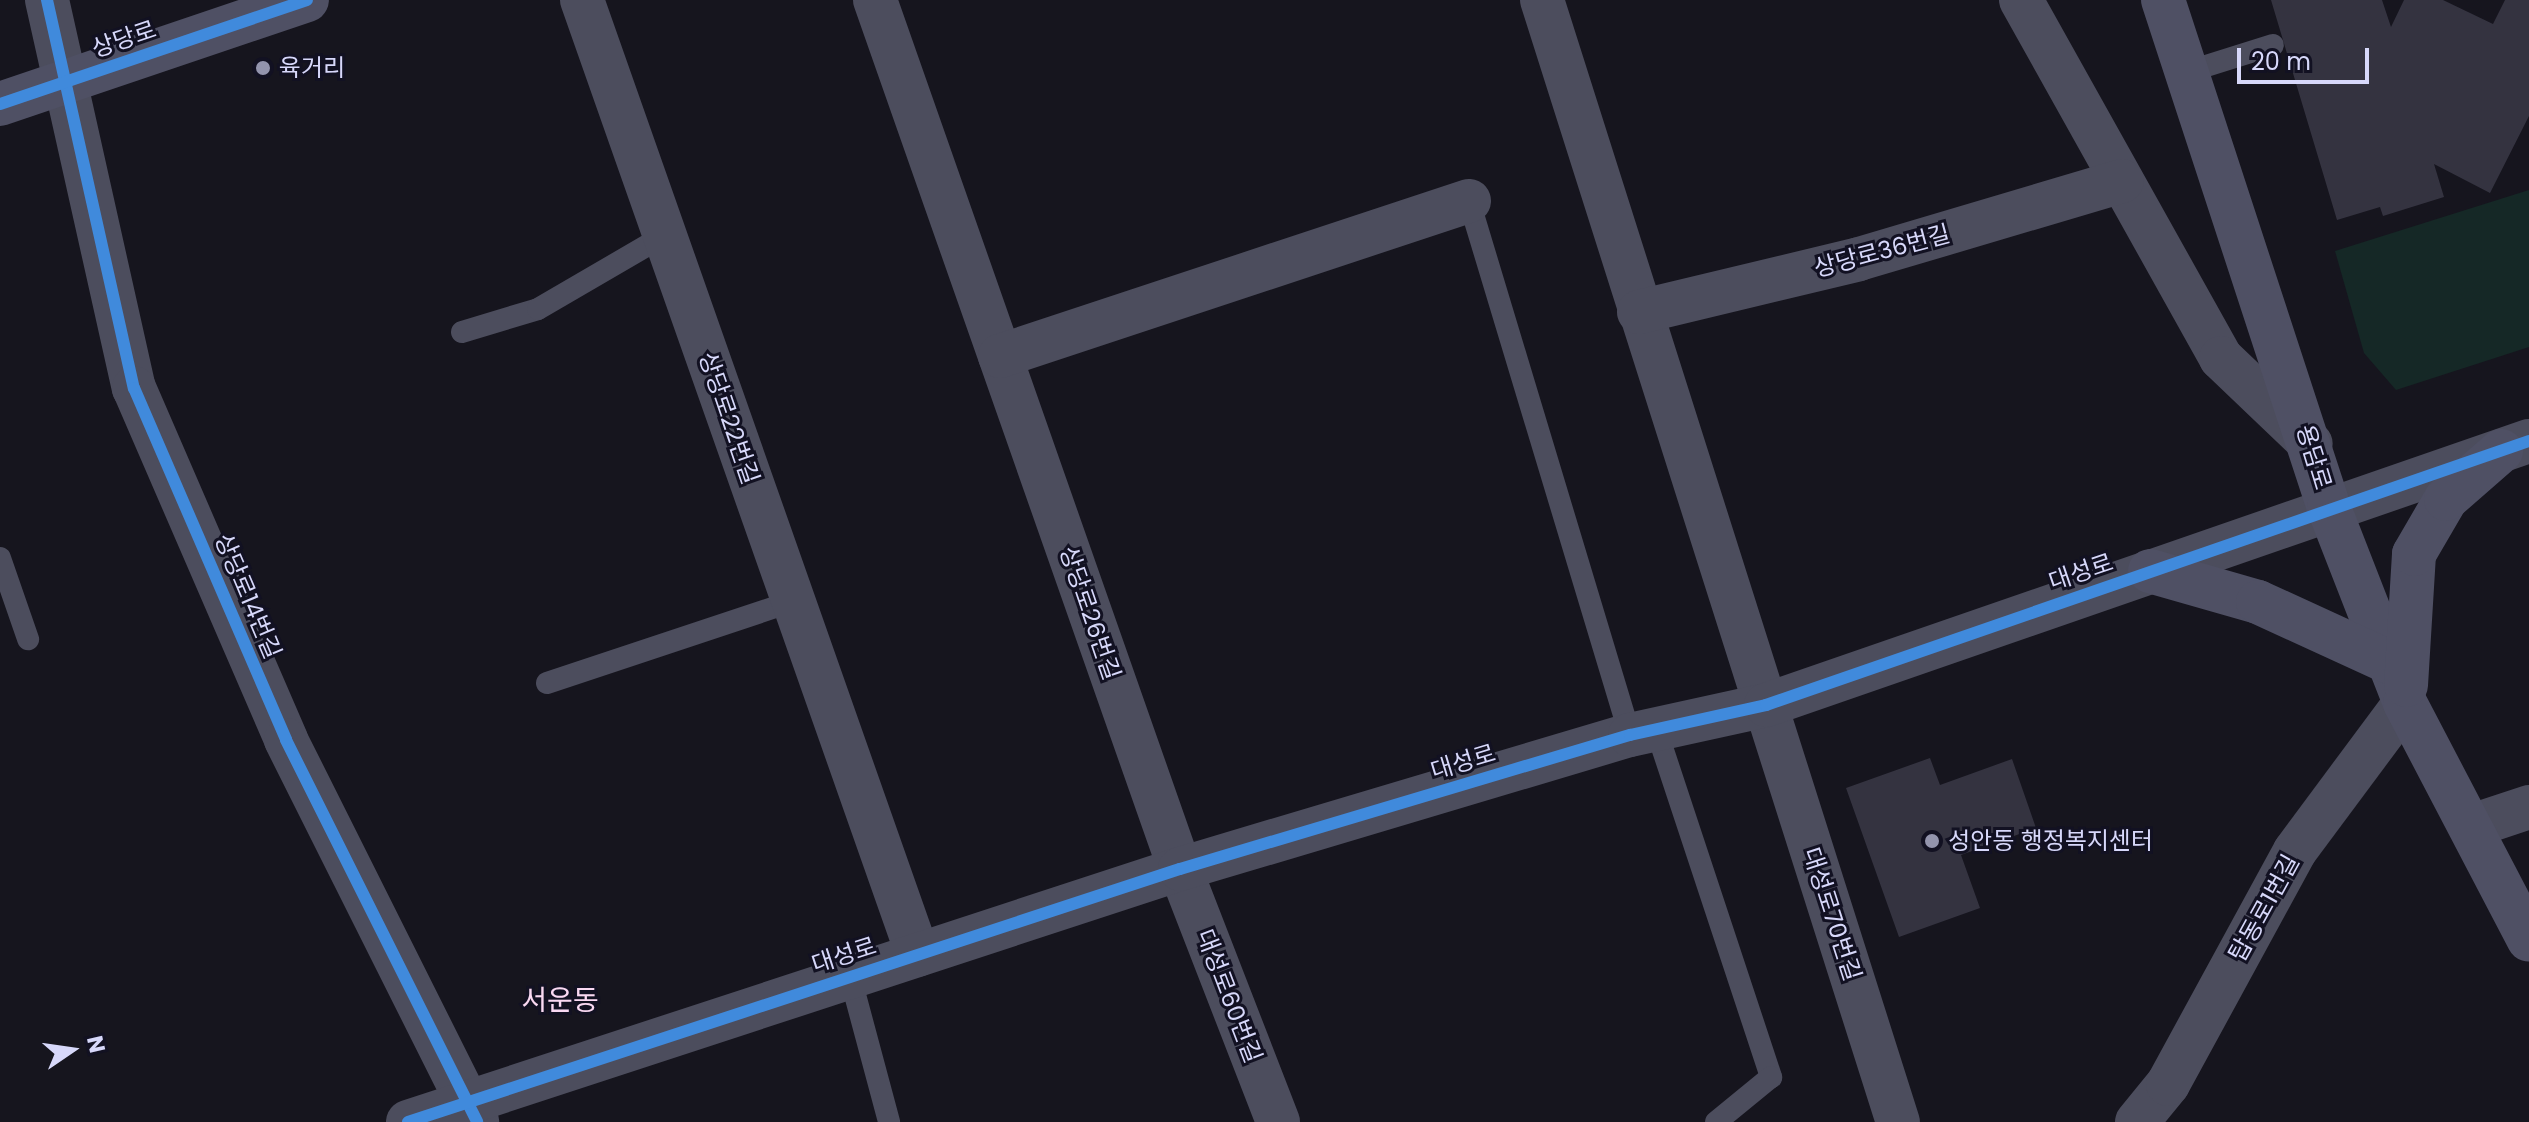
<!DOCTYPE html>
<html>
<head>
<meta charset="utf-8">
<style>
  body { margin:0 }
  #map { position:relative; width:2529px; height:1122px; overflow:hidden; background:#16151e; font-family:Poppins,"Noto Sans KR",sans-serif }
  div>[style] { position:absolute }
  .green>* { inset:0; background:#152826 }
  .building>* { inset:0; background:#343340 }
  .lane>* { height:22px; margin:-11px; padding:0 11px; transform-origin:11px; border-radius:11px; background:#4c4d5d }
  .street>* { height:44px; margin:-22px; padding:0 22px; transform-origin:22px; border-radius:22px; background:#4c4d5d }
  .secondary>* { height:44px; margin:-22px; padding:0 22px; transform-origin:22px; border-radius:22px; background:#4f5064 }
  .cycleway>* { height:12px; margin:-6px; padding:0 6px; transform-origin:6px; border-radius:6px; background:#408adc }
  .dots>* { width:22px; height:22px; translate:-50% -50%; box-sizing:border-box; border:4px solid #121122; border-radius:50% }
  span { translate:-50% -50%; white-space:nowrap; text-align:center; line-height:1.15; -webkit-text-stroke:6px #121122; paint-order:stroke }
  .street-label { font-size:24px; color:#d7d8fa }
  .poi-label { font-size:24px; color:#d7d8fa }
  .left { translate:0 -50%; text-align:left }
  .quarter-label { font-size:28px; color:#fad9f2 }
  .north { position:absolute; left:32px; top:1010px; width:80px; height:80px; -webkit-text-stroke:6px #121122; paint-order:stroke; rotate:77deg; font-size:22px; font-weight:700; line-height:32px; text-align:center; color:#d7d8fa }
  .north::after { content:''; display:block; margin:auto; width:28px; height:36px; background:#d7d8fa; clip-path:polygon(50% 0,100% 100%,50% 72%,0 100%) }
  .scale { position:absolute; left:2237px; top:48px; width:132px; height:36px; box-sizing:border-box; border:4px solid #d7d8fa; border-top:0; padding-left:10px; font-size:24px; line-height:28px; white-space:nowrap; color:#d7d8fa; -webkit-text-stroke:6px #121122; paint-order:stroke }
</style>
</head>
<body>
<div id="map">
  <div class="green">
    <i style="clip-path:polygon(2529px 190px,2529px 347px,2396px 390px,2364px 353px,2335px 251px)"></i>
  </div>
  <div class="building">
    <i style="clip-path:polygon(2271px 0,2382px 0,2391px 27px,2404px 0,2443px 0,2493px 24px,2505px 0,2529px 0,2529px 116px,2490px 193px,2434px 164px,2444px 197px,2383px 216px,2380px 207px,2337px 220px)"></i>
    <i style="clip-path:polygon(1930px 758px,1940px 785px,2012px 759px,2036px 828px,1961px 855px,1980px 908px,1899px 937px,1846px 788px)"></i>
  </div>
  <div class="lane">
    <i style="left:2187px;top:72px;width:90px;rotate:-17.4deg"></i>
    <i style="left:1469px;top:201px;width:558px;rotate:73.22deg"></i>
    <i style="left:462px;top:332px;width:79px;rotate:-16.8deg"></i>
    <i style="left:538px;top:309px;width:147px;rotate:-30.2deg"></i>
    <i style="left:0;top:558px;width:86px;rotate:70.9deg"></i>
    <i style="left:547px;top:683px;width:260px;rotate:-18.4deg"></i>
    <i style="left:1656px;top:729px;width:367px;rotate:71.7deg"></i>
    <i style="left:1771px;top:1077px;width:71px;rotate:140.7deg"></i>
    <i style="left:850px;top:976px;width:151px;rotate:75deg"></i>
  </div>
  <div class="street">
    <i style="left:47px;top:0;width:398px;rotate:77.4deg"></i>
    <i style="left:134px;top:388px;width:383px;rotate:66.6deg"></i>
    <i style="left:286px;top:740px;width:427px;rotate:63.4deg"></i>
    <i style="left:582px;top:0;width:1012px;rotate:70.62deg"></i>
    <i style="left:875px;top:0;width:921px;rotate:70.66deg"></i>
    <i style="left:1180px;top:869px;width:271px;rotate:68.8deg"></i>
    <i style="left:1542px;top:0;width:1177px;rotate:72.4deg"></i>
    <i style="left:2021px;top:0;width:410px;rotate:60.8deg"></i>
    <i style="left:2221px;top:358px;width:124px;rotate:43.7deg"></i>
    <i style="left:1639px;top:312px;width:226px;rotate:-13.5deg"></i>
    <i style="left:1859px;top:259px;width:274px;rotate:-16.5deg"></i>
    <i style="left:1000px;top:356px;width:494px;rotate:-18.3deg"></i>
    <i style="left:2472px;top:826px;width:60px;rotate:-18.4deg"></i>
    <i style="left:408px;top:1122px;width:812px;rotate:-18.15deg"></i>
    <i style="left:1180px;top:869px;width:470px;rotate:-16.6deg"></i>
    <i style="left:1630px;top:735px;width:139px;rotate:-12.4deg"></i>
    <i style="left:1766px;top:705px;width:807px;rotate:-19.09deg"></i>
    <i style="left:2137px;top:1122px;width:49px;rotate:-50.8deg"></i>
    <i style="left:2168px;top:1084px;width:265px;rotate:-61.4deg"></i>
    <i style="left:2295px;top:851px;width:184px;rotate:-53.4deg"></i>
  </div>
  <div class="secondary">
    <i style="left:2163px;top:0;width:534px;rotate:71.9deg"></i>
    <i style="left:2329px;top:508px;width:209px;rotate:68.7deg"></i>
    <i style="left:2405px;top:703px;width:267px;rotate:62.4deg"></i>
    <i style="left:0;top:104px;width:324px;rotate:-18.7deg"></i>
    <i style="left:2150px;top:571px;width:112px;rotate:16deg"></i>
    <i style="left:2258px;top:602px;width:144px;rotate:24.6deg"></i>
    <i style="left:2406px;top:685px;width:131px;rotate:-86.5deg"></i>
    <i style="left:2414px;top:554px;width:64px;rotate:-59.8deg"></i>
    <i style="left:2446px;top:499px;width:73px;rotate:-41.1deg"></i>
  </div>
  <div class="cycleway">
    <i style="left:47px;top:0;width:398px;rotate:77.4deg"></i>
    <i style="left:134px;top:388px;width:383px;rotate:66.6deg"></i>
    <i style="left:286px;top:740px;width:427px;rotate:63.4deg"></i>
    <i style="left:0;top:104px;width:324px;rotate:-18.7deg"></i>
    <i style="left:408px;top:1122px;width:812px;rotate:-18.15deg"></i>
    <i style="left:1180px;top:869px;width:470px;rotate:-16.6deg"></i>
    <i style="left:1630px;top:735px;width:139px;rotate:-12.4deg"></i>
    <i style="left:1766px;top:705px;width:807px;rotate:-19.09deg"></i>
  </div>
  <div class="dots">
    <i style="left:263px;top:68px;background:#9394ad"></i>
    <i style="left:1932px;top:841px;background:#9394ad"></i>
  </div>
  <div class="street-label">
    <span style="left:124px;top:39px;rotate:-19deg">상당로</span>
    <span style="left:1882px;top:251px;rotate:-15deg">상당로36번길</span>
    <span style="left:729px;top:418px;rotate:71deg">상당로22번길</span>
    <span style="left:2314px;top:457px;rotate:73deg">용담로</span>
    <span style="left:2081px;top:572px;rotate:-19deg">대성로</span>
    <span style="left:248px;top:596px;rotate:67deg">상당로14번길</span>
    <span style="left:1090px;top:613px;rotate:71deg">상당로26번길</span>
    <span style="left:1463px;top:762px;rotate:-17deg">대성로</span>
    <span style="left:2264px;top:908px;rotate:-61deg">탑동로1번길</span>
    <span style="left:1832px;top:914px;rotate:72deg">대성로70번길</span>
    <span style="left:844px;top:955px;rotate:-18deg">대성로</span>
    <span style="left:1229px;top:996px;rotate:69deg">대성로60번길</span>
  </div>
  <div class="poi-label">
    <span class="left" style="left:279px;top:68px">육거리</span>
    <span class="left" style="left:1948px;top:841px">성안동 행정복지센터</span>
  </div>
  <div class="quarter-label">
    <span style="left:560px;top:1001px">서운동</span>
  </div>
  <div class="north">N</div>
  <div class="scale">20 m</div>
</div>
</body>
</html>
